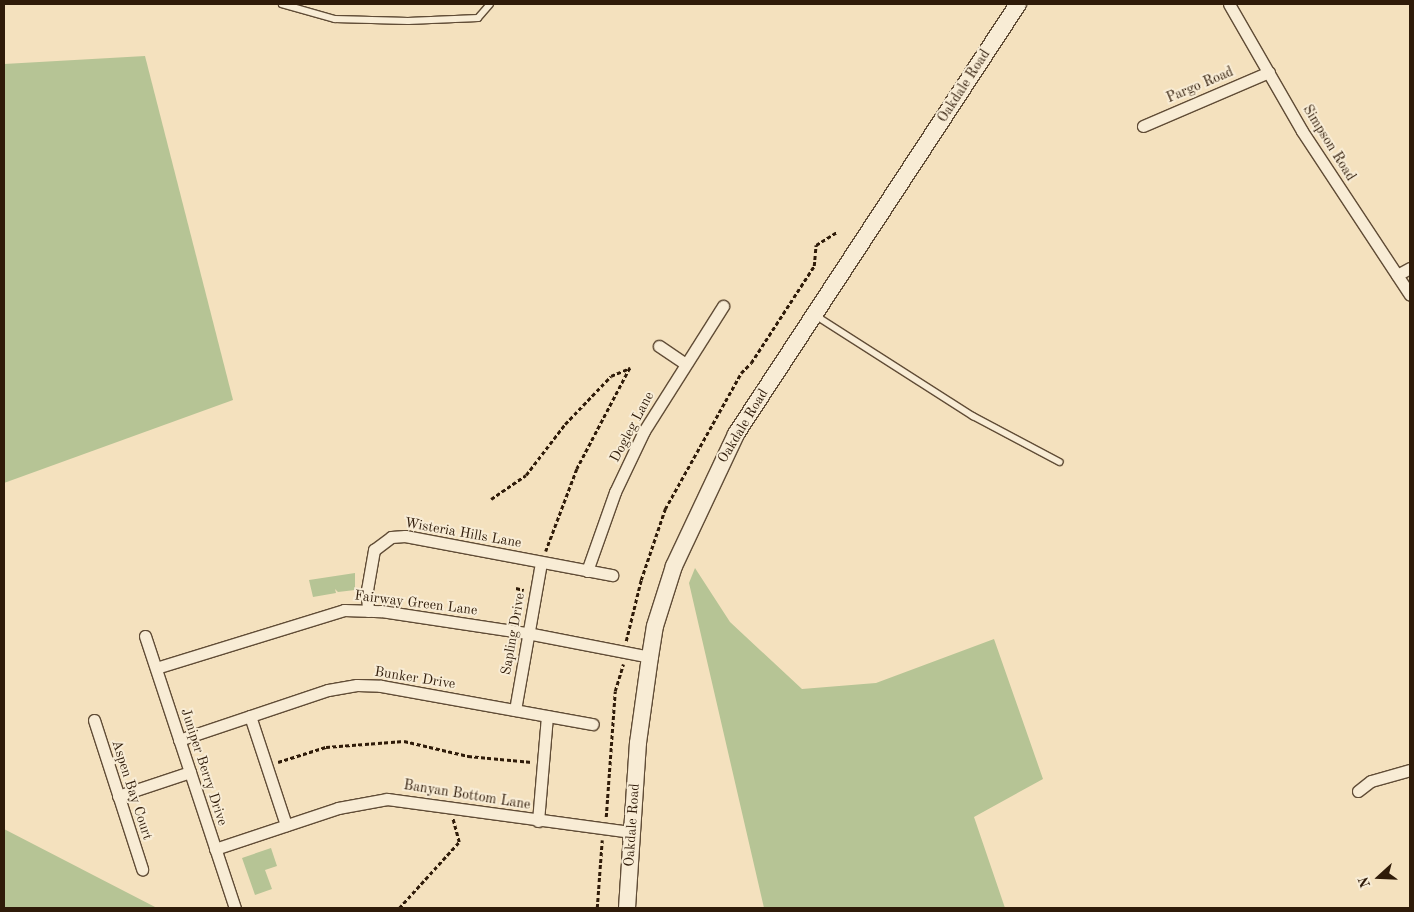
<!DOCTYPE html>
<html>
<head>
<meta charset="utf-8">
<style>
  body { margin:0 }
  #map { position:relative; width:1414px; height:912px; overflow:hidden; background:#f4e1be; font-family:"Old Standard TT",serif }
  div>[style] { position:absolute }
  .green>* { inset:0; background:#b6c495 }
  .path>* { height:2.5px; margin-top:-1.25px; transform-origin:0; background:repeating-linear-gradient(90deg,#2f1b09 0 4px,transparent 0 6.5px) }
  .roads { filter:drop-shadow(1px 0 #604c36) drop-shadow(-1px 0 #604c36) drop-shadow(0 1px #604c36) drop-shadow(0 -1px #604c36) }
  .lane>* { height:5.5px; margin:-2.75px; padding:0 2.75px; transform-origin:2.75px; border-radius:2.75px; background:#f8ecd5 }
  .street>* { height:11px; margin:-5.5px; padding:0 5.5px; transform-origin:5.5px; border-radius:5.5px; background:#f8ecd5 }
  .secondary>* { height:16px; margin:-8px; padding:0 8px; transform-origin:8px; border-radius:8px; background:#f8ecd5 }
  span { translate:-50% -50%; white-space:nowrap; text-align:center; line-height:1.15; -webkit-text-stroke:4px #f8ecd5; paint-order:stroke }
  .street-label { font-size:14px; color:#2f1b09 }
  .frame { position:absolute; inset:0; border:5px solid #2f1b09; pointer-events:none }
  .north { position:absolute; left:1354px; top:852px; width:50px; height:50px; -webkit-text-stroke:4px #f8ecd5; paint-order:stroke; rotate:250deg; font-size:14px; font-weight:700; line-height:20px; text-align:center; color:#2f1b09 }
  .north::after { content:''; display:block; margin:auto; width:18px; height:22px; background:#2f1b09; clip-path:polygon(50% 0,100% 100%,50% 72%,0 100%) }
</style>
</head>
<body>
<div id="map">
  <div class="green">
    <i style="clip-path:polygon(145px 56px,233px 400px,4px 483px,4px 64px)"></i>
    <i style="clip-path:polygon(695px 568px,730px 622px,802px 689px,876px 683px,994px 639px,1043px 779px,974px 817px,1005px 908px,764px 908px,689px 583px)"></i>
    <i style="clip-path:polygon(355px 573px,355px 590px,338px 592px,335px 589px,336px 593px,313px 597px,309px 580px)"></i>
    <i style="clip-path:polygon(4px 829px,157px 908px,4px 908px)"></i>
    <i style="clip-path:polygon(271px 848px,277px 866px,265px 870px,272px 889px,255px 895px,242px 858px)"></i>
  </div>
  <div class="path">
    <i style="left:491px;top:499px;width:42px;rotate:-34.4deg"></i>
    <i style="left:526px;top:475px;width:64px;rotate:-52.6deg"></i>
    <i style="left:565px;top:424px;width:66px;rotate:-46.2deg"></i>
    <i style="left:611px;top:376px;width:21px;rotate:-23deg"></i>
    <i style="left:630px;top:368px;width:114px;rotate:117.7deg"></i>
    <i style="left:577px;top:469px;width:88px;rotate:110.7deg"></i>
    <i style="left:516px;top:588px;width:8px;rotate:14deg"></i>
    <i style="left:626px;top:641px;width:63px;rotate:-76.2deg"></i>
    <i style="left:641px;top:580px;width:75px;rotate:-71.3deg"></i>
    <i style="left:665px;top:509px;width:156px;rotate:-60.8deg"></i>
    <i style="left:741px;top:373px;width:14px;rotate:-45deg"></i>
    <i style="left:751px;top:363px;width:116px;rotate:-57deg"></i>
    <i style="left:814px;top:266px;width:21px;rotate:-85deg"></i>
    <i style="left:816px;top:245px;width:25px;rotate:-32deg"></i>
    <i style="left:278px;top:762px;width:50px;rotate:-17.4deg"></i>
    <i style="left:326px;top:747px;width:78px;rotate:-4.4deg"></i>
    <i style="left:404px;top:741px;width:66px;rotate:13.2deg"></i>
    <i style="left:468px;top:756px;width:64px;rotate:5.4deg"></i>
    <i style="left:606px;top:817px;width:126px;rotate:-85.9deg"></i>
    <i style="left:615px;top:691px;width:28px;rotate:-73deg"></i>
    <i style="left:399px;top:908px;width:89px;rotate:-47.7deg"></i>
    <i style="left:459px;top:842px;width:24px;rotate:-105deg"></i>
    <i style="left:597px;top:908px;width:68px;rotate:-85.8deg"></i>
  </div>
  <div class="roads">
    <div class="lane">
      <i style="left:282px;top:4px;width:55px;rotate:15.8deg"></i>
      <i style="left:335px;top:19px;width:73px;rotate:1.6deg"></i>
      <i style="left:408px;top:21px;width:70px;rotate:-2.5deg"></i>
      <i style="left:478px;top:18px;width:18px;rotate:-49deg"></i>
      <i style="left:815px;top:315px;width:188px;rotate:32.6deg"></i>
      <i style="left:973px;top:416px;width:98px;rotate:27.9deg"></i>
    </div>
    <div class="street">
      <i style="left:1229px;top:4px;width:146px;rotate:60.1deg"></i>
      <i style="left:1302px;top:131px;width:196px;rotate:56.6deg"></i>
      <i style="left:1143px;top:126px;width:137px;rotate:-23.2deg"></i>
      <i style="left:1397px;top:275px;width:15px;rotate:-28deg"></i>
      <i style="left:659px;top:346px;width:32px;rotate:34deg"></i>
      <i style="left:587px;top:571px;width:84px;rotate:-70.5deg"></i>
      <i style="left:615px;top:492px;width:68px;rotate:-64.6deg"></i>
      <i style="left:644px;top:431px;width:148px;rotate:-57.7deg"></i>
      <i style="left:368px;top:611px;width:21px;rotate:-93deg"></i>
      <i style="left:367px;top:590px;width:41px;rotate:-80.1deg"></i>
      <i style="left:374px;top:550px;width:21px;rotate:-37deg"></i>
      <i style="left:391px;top:537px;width:14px;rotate:-4deg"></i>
      <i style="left:405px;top:536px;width:211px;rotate:10.7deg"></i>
      <i style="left:145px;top:636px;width:287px;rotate:71.7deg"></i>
      <i style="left:156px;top:668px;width:197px;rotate:-17.1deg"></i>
      <i style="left:344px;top:610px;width:37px;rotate:2deg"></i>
      <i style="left:381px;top:611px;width:148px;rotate:8.6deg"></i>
      <i style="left:527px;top:633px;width:125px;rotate:11deg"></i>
      <i style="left:515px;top:710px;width:149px;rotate:-80deg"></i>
      <i style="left:250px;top:716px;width:115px;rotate:71.7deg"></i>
      <i style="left:94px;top:720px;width:157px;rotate:72.1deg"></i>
      <i style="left:179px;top:740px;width:157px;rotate:-18.6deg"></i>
      <i style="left:328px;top:690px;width:29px;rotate:-10deg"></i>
      <i style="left:357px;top:685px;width:24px;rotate:2deg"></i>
      <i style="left:381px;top:686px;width:215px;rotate:10.2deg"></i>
      <i style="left:1358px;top:791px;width:16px;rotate:-38deg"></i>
      <i style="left:1371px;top:781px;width:41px;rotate:-15.8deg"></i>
      <i style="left:118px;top:796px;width:76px;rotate:-18.4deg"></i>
      <i style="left:538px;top:821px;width:105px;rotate:-85.1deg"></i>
      <i style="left:215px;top:849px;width:130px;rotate:-18.4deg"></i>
      <i style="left:338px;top:808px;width:50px;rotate:-10.4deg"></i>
      <i style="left:387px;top:799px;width:247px;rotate:7.7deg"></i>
    </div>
    <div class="secondary">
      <i style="left:627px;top:908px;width:165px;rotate:-86.2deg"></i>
      <i style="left:638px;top:743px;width:87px;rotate:-82.1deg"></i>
      <i style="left:650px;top:657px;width:31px;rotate:-81deg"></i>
      <i style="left:655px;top:626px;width:63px;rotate:-72.4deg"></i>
      <i style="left:674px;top:566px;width:146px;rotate:-64.8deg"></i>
      <i style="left:736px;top:434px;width:514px;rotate:-56.74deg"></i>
    </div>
  </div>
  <div class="street-label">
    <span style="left:1200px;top:85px;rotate:-23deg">Pargo Road</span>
    <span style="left:964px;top:86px;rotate:-57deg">Oakdale Road</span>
    <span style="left:1329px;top:143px;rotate:58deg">Simpson Road</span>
    <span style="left:743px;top:426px;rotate:-59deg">Oakdale Road</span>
    <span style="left:632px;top:427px;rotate:-62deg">Dogleg Lane</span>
    <span style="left:463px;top:533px;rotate:10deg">Wisteria Hills Lane</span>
    <span style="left:416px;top:603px;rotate:7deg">Fairway Green Lane</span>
    <span style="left:513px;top:634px;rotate:-80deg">Sapling Drive</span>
    <span style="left:415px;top:678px;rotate:9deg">Bunker Drive</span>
    <span style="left:204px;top:767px;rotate:72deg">Juniper Berry Drive</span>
    <span style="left:132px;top:790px;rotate:72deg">Aspen Bay Court</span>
    <span style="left:467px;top:795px;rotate:9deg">Banyan Bottom Lane</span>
    <span style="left:632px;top:825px;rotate:-86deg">Oakdale Road</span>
  </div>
  <div class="frame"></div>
  <div class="north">N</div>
</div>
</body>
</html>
